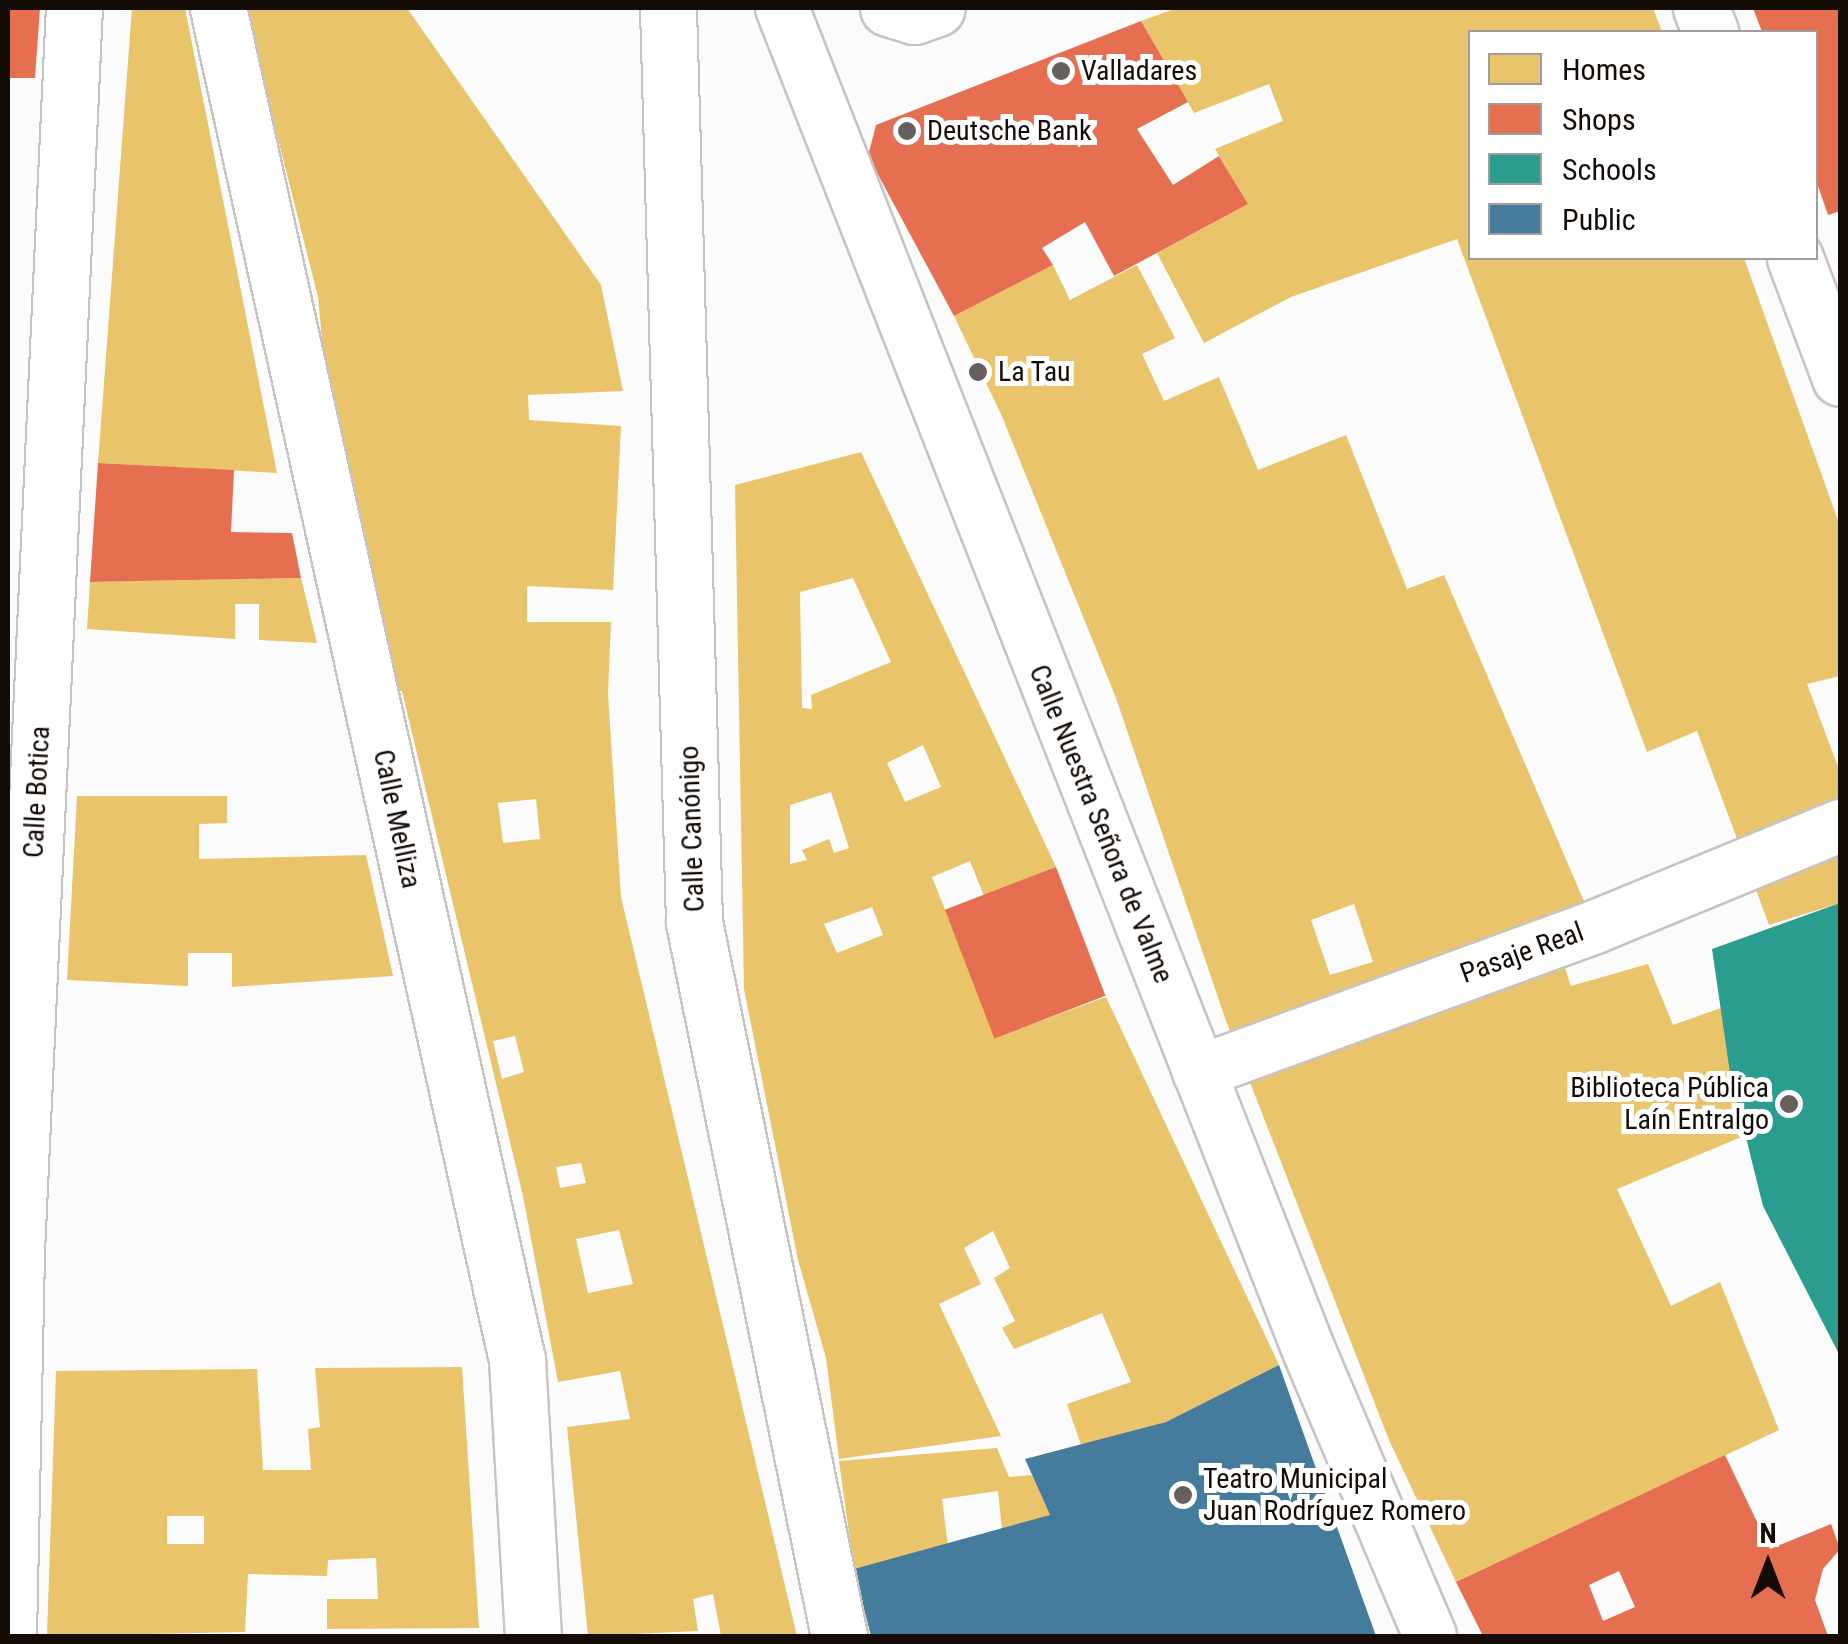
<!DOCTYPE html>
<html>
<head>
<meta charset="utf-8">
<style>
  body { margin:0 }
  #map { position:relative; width:1848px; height:1644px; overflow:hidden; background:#fbfbfb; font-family:"Roboto Condensed",sans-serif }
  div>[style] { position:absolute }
  .homes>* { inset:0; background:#e9c46a }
  .shops>* { inset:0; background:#e76f51; transform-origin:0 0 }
  .schools>* { inset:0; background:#2a9d8f }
  .public>* { inset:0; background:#457b9d }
  .roads { filter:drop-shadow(2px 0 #c8c3c1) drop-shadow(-2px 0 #c8c3c1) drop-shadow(0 2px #c8c3c1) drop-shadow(0 -2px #c8c3c1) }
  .pedestrian>* { height:52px; margin:-26px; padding:0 26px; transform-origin:26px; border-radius:26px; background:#fefefe }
  .minor>* { height:55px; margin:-27.5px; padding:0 27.5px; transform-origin:27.5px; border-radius:27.5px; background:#fefefe }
  .tertiary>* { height:55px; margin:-27.5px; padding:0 27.5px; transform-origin:27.5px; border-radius:27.5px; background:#fefefe }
  .dots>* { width:28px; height:28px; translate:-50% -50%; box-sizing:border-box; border:5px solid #fff; border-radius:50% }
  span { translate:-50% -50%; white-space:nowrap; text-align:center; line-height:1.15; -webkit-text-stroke:10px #fff; paint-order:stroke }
  .poi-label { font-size:28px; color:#150b07 }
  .left { translate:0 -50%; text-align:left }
  .right { translate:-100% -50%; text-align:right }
  .street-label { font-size:28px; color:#150b07 }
  .frame { position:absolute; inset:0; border:10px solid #150b07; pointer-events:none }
  .legend { position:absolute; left:1468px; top:30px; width:350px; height:230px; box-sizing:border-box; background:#fff; border:2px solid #a19d9c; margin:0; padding:12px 18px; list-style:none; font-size:30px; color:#150b07 }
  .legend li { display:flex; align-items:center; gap:20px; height:50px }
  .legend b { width:50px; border:2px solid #a19d9c }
  .north { position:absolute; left:1718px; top:1514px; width:100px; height:100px; -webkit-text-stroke:8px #fff; paint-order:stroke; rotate:0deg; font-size:28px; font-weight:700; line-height:40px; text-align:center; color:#150b07 }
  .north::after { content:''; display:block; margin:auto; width:35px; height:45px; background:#150b07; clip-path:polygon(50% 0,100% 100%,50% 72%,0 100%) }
</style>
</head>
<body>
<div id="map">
  <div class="homes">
    <i style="clip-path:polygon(132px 8px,185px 8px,277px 473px,98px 463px)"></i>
    <i style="clip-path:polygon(evenodd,245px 8px,407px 8px,601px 285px,623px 391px,528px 395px,529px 420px,621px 426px,613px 590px,527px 586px,527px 622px,611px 622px,608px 694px,621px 897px,797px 1636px,721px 1636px,713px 1594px,693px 1599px,698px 1631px,588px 1636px,567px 1427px,630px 1419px,620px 1371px,558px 1382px,523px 1196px,402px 691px,391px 691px,328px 403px,318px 297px,245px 8px,536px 799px,540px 839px,503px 843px,498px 803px,536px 799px,245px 8px,515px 1036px,524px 1072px,502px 1079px,493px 1041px,515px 1036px,245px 8px,581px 1163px,586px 1183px,560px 1188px,556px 1167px,581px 1163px,245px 8px,619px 1230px,633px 1284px,588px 1293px,576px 1239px,619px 1230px)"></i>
    <i style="clip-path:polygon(1177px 8px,1653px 8px,1662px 32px,1470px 32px,1470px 258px,1744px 258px,1840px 526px,1840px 676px,1807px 684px,1840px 772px,1840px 903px,1769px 925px,1697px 731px,1647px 752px,1457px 239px,1291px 297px,1204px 343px,1157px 253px,1248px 204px,1215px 149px,1283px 121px,1269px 84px,1194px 113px,1141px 21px)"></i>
    <i style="clip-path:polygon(evenodd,1053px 265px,1070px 300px,1137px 265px,1175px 338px,1142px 354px,1164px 401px,1219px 377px,1258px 470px,1346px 435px,1407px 589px,1444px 575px,1595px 927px,1558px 911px,1547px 914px,1571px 986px,1648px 964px,1673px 1025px,1721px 1008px,1746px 1135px,1617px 1189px,1671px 1306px,1720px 1282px,1779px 1430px,1456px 1582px,1389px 1440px,1225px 1018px,1116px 698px,1001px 414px,954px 316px,1053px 265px,1354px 904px,1373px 962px,1330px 975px,1311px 920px,1354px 904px)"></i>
    <i style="clip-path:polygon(evenodd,861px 452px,1056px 867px,984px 896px,970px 861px,932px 877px,996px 1037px,1106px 997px,1279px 1365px,1166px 1422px,1082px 1448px,1067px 1404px,1131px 1382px,1102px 1313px,1014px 1349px,1002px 1328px,1015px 1321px,994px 1278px,1010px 1268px,993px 1231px,964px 1248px,981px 1284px,939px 1304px,1001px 1436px,839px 1459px,826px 1358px,798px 1260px,744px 989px,735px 485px,861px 452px,853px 578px,891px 662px,811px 695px,812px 709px,802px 708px,800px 592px,853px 578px,861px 452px,923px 745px,941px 787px,905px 802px,887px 763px,923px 745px,861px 452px,831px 792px,849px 848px,834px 853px,829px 839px,802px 850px,807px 860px,790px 864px,790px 805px,831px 792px,861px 452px,872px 907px,883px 935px,837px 953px,824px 924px,872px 907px)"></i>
    <i style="clip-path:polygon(301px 578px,317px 643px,259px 640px,259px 604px,235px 604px,235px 639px,87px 629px,90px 582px)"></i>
    <i style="clip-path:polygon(77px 796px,227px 796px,227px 823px,199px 824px,199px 859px,366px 855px,393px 976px,232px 987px,232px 953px,188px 953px,188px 986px,67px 980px)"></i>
    <i style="clip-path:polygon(evenodd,462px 1367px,479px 1628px,327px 1629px,327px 1599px,378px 1599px,376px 1558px,328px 1560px,327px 1576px,248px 1574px,245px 1632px,47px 1636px,56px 1371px,257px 1369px,263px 1470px,311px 1470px,308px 1429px,320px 1427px,315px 1368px,462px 1367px,167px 1516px,204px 1516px,204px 1544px,167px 1544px,167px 1516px)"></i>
    <i style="clip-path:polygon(997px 1448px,1009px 1477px,1032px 1475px,1050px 1515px,1002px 1530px,998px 1491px,942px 1499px,948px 1546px,854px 1569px,839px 1461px)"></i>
  </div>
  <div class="shops">
    <i style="clip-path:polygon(8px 8px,40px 8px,35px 78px,8px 78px)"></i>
    <i style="clip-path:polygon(1753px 8px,1840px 8px,1840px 211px,1828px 215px,1816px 180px,1816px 32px,1762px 32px)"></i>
    <i style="clip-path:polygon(1141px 21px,1188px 102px,1137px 129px,1173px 185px,1219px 156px,1248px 204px,1114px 276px,1085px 222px,1042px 248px,1053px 265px,954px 316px,868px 156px,876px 125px)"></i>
    <i style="clip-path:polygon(98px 463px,234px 470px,231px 532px,292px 533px,301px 578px,90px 582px)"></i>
    <i style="left:1056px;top:867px;width:138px;height:119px;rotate:69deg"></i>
    <i style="clip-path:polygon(evenodd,1725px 1455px,1770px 1549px,1831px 1524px,1840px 1549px,1823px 1569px,1815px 1600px,1828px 1636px,1483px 1636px,1456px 1582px,1725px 1455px,1619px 1571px,1635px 1607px,1603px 1621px,1589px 1585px,1619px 1571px)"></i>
  </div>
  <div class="schools">
    <i style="clip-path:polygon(1840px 903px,1840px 1356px,1763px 1206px,1730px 1073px,1712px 949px)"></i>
  </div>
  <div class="public">
    <i style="clip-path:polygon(1279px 1365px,1376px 1636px,871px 1636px,854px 1569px,1050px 1515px,1025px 1459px,1166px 1422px)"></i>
  </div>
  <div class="roads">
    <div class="pedestrian">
      <i style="left:782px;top:8px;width:1445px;rotate:68.57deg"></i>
      <i style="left:1310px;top:1353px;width:307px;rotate:67deg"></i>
      <i style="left:1199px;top:1072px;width:422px;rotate:-20.1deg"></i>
      <i style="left:1595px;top:927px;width:265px;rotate:-22.4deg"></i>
    </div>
    <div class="minor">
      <i style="left:218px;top:8px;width:1385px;rotate:77.53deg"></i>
      <i style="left:517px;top:1360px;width:276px;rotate:86.7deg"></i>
      <i style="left:1701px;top:8px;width:26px;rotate:69deg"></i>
      <i style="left:1795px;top:258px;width:128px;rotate:69.4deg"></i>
      <i style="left:8px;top:1636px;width:386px;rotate:-88.8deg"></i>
      <i style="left:16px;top:1250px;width:1243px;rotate:-87.33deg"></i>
    </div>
    <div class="tertiary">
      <i style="left:668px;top:8px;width:914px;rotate:88.37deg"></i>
      <i style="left:694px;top:922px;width:729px;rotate:78.52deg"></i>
      <i style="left:888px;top:8px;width:27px;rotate:17deg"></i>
      <i style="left:914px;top:16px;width:24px;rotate:-19deg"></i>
    </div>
  </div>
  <div class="dots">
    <i style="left:1061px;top:71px;background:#665f5c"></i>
    <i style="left:907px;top:131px;background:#665f5c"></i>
    <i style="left:978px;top:372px;background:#665f5c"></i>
    <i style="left:1789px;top:1104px;background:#665f5c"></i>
    <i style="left:1183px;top:1495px;background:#665f5c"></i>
  </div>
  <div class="poi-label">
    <span class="left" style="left:1081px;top:71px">Valladares</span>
    <span class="left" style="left:927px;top:131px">Deutsche Bank</span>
    <span class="left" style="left:998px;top:372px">La Tau</span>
    <span class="right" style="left:1769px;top:1104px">Biblioteca Pública<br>Laín Entralgo</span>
    <span class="left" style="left:1203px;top:1495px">Teatro Municipal<br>Juan Rodríguez Romero</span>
  </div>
  <div class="street-label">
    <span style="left:37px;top:792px;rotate:-87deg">Calle Botica</span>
    <span style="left:397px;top:819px;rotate:78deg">Calle Melliza</span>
    <span style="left:1101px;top:824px;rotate:68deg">Calle Nuestra Señora de Valme</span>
    <span style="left:692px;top:829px;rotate:-92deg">Calle Canónigo</span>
    <span style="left:1522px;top:953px;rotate:-20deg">Pasaje Real</span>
  </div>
  <div class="frame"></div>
  <ul class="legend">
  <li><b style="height:28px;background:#e9c46a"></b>Homes</li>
  <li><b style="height:28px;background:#e76f51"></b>Shops</li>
  <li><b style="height:28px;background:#2a9d8f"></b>Schools</li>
  <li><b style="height:28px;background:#457b9d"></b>Public</li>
  </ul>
  <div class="north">N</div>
</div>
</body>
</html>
